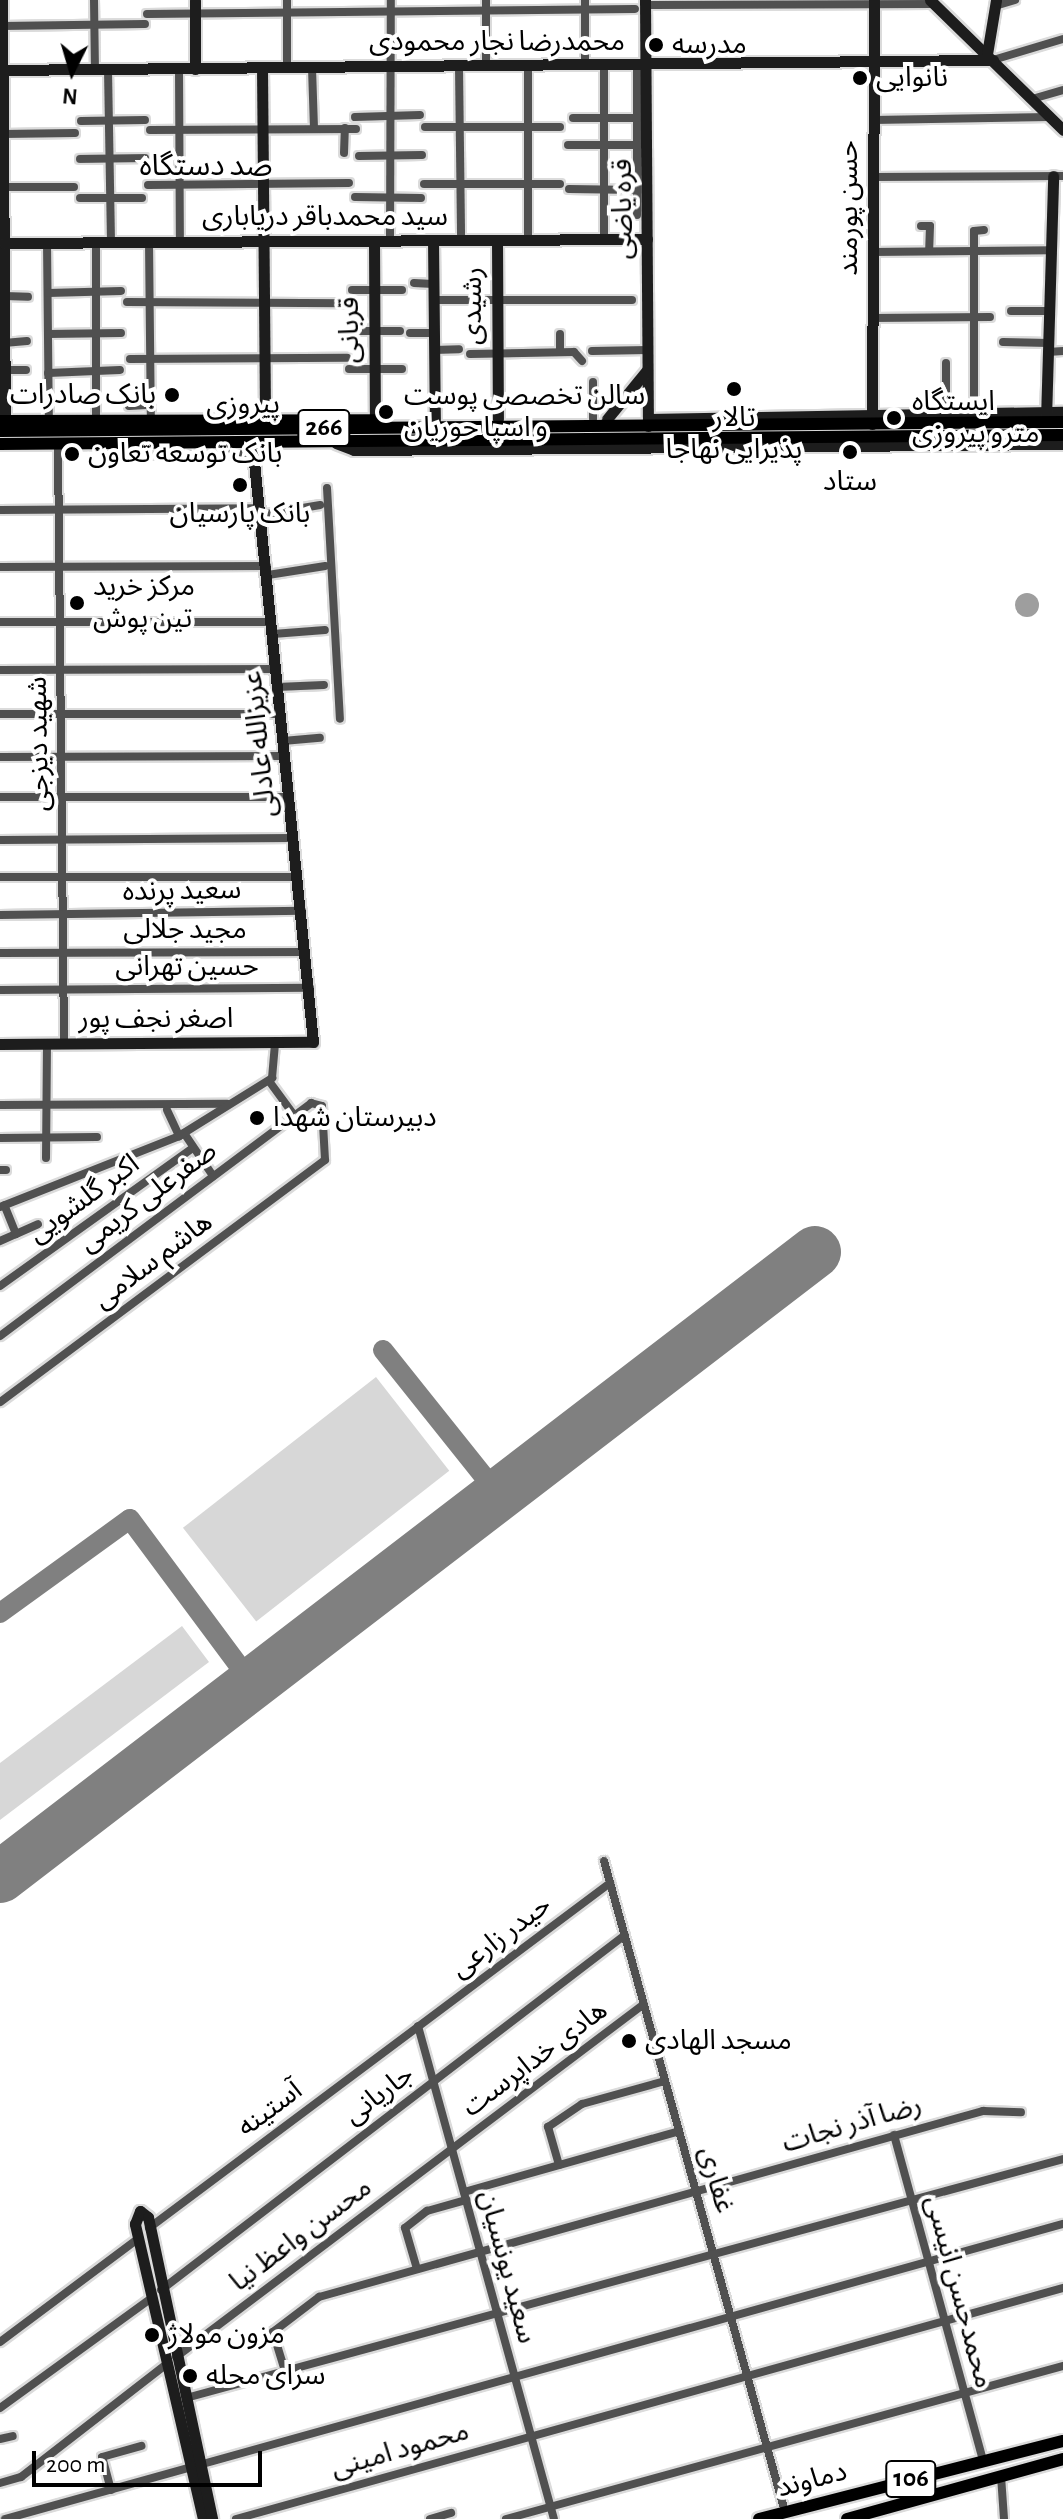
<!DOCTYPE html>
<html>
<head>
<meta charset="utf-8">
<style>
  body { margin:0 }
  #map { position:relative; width:1063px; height:2519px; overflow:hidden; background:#fff; font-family:"Alegreya Sans","Noto Sans Arabic",sans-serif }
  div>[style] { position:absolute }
  .green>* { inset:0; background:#d7d7d7; transform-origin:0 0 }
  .water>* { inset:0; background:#9e9e9e }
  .round { border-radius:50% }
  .taxiway>* { height:20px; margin:-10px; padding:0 10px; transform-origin:10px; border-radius:10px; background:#808080 }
  .runway>* { height:52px; margin:-26px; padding:0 26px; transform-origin:26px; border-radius:26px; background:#808080 }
  .roads { filter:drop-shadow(2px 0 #dbdbdb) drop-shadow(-2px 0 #dbdbdb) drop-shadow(0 2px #dbdbdb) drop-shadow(0 -2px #dbdbdb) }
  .street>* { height:8px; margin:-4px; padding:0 4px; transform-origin:4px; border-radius:4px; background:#505050 }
  .secondary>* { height:11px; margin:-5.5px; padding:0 5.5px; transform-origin:5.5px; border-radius:5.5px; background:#1d1d1d }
  .primary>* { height:12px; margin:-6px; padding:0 6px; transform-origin:6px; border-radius:6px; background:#000 }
  .dots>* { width:22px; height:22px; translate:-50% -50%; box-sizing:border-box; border:4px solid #fff; border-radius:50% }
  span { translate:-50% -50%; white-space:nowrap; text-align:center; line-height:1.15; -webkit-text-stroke:8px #fff; paint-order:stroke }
  .shield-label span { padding:2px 6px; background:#fff; border:2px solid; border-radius:6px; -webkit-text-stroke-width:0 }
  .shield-label { font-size:26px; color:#000; font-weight:700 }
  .street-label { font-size:28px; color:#000 }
  .poi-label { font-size:28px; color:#000 }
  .left { translate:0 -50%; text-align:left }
  .right { translate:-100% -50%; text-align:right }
  .neighbourhood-label { font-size:30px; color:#000 }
  .north { position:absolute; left:32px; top:32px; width:80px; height:80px; -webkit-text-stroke:6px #fff; paint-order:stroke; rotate:185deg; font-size:22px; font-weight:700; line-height:32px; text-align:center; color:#000 }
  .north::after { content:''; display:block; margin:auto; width:28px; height:36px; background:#000; clip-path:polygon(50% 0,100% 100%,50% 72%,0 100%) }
  .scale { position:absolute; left:32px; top:2451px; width:230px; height:36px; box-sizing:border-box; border:4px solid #000; border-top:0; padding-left:10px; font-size:24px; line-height:28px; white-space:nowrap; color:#000; -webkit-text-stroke:6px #fff; paint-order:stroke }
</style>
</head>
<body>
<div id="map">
  <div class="green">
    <i style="left:376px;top:1377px;width:119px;height:245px;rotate:52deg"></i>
    <i style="clip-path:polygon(182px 1626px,209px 1662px,0 1820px,0 1763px)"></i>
  </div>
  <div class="water">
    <i class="round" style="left:1015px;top:593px;width:24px;height:24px"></i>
  </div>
  <div class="taxiway">
    <i style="left:383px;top:1350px;width:184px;rotate:51.4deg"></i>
    <i style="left:0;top:1613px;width:160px;rotate:-35.9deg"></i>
    <i style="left:130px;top:1519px;width:204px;rotate:53.4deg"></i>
  </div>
  <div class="runway">
    <i style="left:0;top:1877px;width:1027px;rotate:-37.48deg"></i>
  </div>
  <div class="roads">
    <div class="street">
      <i style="left:94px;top:0;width:70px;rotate:89.2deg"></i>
      <i style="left:645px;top:5px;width:289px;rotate:-0.2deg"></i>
      <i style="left:995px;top:6px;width:21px;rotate:-17deg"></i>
      <i style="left:147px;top:14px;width:488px;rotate:-0.6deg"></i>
      <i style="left:2px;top:26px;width:143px;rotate:-0.8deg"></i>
      <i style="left:993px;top:60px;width:73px;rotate:-16.7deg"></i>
      <i style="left:637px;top:65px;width:150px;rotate:90deg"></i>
      <i style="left:486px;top:66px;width:66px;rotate:-90deg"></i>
      <i style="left:528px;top:66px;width:174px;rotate:90deg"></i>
      <i style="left:585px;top:66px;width:66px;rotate:-90deg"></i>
      <i style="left:459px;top:67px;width:173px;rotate:89.3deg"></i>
      <i style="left:287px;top:68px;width:68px;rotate:-90deg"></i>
      <i style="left:312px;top:68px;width:61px;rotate:88.1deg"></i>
      <i style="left:179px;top:69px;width:173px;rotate:89.7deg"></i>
      <i style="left:108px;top:70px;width:172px;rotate:89deg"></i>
      <i style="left:1032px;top:99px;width:32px;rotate:-16deg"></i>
      <i style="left:355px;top:117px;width:65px;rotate:-1.8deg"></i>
      <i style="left:573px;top:118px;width:64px"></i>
      <i style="left:873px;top:120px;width:177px;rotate:-1deg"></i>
      <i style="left:81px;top:121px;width:64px;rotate:-0.9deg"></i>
      <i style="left:425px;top:127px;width:135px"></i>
      <i style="left:150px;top:130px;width:206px;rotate:-0.3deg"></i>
      <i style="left:3px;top:134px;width:72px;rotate:-0.8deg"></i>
      <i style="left:568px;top:145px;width:69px"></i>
      <i style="left:344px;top:153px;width:25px;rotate:-88deg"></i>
      <i style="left:359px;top:156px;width:63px;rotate:-0.9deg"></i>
      <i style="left:80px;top:159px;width:65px;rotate:-0.9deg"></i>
      <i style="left:873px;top:177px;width:190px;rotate:-0.3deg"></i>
      <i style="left:424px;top:184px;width:136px"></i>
      <i style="left:148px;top:185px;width:201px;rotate:-0.6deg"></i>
      <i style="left:3px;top:187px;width:71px"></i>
      <i style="left:569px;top:189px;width:68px;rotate:0.8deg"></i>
      <i style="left:355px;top:197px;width:66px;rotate:0.9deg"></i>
      <i style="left:80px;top:198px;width:62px"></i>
      <i style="left:921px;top:226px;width:9px"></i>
      <i style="left:930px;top:226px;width:25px;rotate:92deg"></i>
      <i style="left:604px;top:240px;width:175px;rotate:-90deg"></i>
      <i style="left:390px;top:241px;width:241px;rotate:-89.8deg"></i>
      <i style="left:47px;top:242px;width:179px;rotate:89.4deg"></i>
      <i style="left:96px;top:242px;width:178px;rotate:90deg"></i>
      <i style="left:149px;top:242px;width:178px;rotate:89.4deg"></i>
      <i style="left:872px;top:252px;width:179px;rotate:-0.6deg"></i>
      <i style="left:414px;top:283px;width:19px;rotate:3deg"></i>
      <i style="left:352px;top:290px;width:50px"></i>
      <i style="left:48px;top:293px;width:73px;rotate:-1.6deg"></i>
      <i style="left:5px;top:296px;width:23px;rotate:2deg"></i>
      <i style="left:434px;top:300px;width:198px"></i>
      <i style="left:127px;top:302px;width:220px;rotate:0.3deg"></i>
      <i style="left:1011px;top:311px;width:38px"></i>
      <i style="left:872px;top:318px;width:118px;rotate:-0.5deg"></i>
      <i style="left:352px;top:331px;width:48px"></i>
      <i style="left:410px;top:333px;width:24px"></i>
      <i style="left:48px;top:334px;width:73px;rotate:-0.8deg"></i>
      <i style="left:560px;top:334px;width:18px;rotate:90deg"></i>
      <i style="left:1003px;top:342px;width:46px;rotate:1.2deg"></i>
      <i style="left:4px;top:343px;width:23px;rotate:-5deg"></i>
      <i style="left:434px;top:350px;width:25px;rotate:-2deg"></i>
      <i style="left:592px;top:351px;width:56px;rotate:-1deg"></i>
      <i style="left:1048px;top:352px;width:15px;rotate:-4deg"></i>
      <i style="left:470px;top:354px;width:104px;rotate:-1.1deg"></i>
      <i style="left:574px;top:352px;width:12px;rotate:48deg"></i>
      <i style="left:130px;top:359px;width:217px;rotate:-0.3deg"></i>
      <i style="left:349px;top:369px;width:53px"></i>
      <i style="left:4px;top:370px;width:22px"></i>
      <i style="left:48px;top:373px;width:72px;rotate:-2.4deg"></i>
      <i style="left:593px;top:382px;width:37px;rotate:90deg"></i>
      <i style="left:129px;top:406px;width:22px;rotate:-3deg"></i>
      <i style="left:946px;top:414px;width:51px;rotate:-90deg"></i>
      <i style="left:974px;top:414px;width:183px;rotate:-90deg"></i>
      <i style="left:974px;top:231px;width:10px;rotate:-6deg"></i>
      <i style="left:58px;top:443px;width:601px;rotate:89.43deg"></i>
      <i style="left:156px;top:455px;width:98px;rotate:-0.6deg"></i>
      <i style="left:327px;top:488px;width:231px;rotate:86.8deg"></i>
      <i style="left:0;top:510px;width:260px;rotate:-0.4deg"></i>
      <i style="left:261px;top:515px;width:60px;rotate:-9.6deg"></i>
      <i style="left:0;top:567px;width:267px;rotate:-0.2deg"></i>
      <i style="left:268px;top:575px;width:58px;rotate:-9deg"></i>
      <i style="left:0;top:622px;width:271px"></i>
      <i style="left:273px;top:634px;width:52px;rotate:-4.4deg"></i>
      <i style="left:0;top:670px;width:276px;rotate:-0.2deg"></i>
      <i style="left:277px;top:687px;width:47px;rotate:-2.4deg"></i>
      <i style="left:0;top:714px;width:279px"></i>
      <i style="left:283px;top:741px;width:37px;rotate:-5deg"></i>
      <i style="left:0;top:757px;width:286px;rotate:-0.2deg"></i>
      <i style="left:0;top:797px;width:290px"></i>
      <i style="left:0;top:840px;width:294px;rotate:-0.4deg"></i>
      <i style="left:0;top:877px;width:298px"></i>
      <i style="left:0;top:915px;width:302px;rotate:-0.8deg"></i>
      <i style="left:0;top:953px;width:306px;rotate:-0.2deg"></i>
      <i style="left:0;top:990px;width:310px;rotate:-0.4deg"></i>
      <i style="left:269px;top:1081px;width:42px;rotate:53.7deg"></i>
      <i style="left:0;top:1105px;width:227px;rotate:-0.3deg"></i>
      <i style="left:167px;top:1110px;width:29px;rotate:65deg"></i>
      <i style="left:184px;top:1133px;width:52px;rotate:56deg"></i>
      <i style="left:0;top:1138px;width:97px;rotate:-0.6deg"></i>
      <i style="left:46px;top:1158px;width:114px;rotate:-89.5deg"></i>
      <i style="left:0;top:1170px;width:6px"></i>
      <i style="left:0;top:1207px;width:193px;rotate:-21.6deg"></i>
      <i style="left:179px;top:1136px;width:110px;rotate:-31.9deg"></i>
      <i style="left:272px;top:1078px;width:36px;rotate:-85deg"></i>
      <i style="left:16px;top:1234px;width:24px;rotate:-24deg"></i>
      <i style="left:0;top:1241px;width:17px;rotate:-24deg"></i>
      <i style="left:16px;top:1234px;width:31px;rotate:-112deg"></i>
      <i style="left:0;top:1286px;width:237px;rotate:-35.6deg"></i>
      <i style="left:0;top:1336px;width:389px;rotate:-36.8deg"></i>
      <i style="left:311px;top:1103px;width:11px;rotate:15deg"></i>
      <i style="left:322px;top:1106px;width:54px;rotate:86.8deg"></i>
      <i style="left:325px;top:1160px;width:405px;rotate:143.3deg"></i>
      <i style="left:604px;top:1861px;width:676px;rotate:74.46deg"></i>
      <i style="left:418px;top:2026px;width:511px;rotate:74.58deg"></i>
      <i style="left:894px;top:2135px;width:338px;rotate:74.7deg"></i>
      <i style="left:559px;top:2165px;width:40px;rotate:-106deg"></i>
      <i style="left:548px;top:2127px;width:41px;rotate:-34.1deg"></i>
      <i style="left:582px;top:2104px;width:86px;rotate:-15.5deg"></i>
      <i style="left:464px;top:2192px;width:223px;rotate:-15.8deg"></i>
      <i style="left:149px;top:2228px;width:576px;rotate:-36.81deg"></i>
      <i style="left:417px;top:2269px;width:43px;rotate:-106.3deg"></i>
      <i style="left:405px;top:2228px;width:28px;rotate:-38deg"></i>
      <i style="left:427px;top:2211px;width:41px;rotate:-15.8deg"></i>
      <i style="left:161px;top:2290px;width:584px;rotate:-37.42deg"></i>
      <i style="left:0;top:2342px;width:174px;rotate:-36.8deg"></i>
      <i style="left:176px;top:2357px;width:586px;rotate:-37.03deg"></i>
      <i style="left:285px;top:2371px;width:41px;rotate:-107.1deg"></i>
      <i style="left:273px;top:2332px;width:58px;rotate:-37.3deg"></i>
      <i style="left:319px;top:2297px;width:690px;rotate:-15.65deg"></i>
      <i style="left:983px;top:2111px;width:38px;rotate:2deg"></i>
      <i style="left:186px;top:2398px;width:909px;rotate:-15.24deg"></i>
      <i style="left:0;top:2408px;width:189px;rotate:-36deg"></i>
      <i style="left:0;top:2439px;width:13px;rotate:-13deg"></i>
      <i style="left:199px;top:2465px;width:897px;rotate:-15.59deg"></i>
      <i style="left:1001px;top:2476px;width:43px;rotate:86deg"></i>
      <i style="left:0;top:2483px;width:22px;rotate:-16deg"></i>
      <i style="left:21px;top:2477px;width:186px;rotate:-37.8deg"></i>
      <i style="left:111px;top:2490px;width:34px;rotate:-105deg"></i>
      <i style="left:102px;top:2457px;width:41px;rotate:-15.8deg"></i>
      <i style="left:5px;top:2519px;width:193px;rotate:-15.6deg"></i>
      <i style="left:236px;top:2519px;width:859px;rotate:-15.61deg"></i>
      <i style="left:430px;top:2519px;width:22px;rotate:-16deg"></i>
      <i style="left:506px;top:2519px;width:578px;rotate:-15.36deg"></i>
    </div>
    <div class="secondary">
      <i style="left:2px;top:0;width:421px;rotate:89.6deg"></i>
      <i style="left:195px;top:0;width:69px;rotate:90deg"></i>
      <i style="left:645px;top:0;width:426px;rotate:89.6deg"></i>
      <i style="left:930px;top:0;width:186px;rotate:44.3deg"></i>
      <i style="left:987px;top:54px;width:55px;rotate:-80.5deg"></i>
      <i style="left:262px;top:68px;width:351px;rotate:89.5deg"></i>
      <i style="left:0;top:70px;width:993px;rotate:-0.58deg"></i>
      <i style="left:433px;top:240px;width:180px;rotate:89.4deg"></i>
      <i style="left:497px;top:240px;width:179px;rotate:89.7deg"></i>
      <i style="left:374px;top:241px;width:179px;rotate:89.7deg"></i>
      <i style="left:4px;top:243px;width:643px;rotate:-0.36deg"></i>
      <i style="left:607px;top:419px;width:63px;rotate:-50.8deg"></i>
      <i style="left:648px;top:419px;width:415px;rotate:-1deg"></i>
      <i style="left:1046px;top:419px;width:243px;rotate:-88.3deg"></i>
      <i style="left:872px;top:424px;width:424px;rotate:-89.7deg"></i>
      <i style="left:336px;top:443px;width:19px;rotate:21deg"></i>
      <i style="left:354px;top:450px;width:709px;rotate:-0.48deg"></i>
      <i style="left:0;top:1044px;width:313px;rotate:-0.4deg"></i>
      <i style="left:313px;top:1042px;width:603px;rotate:-95.81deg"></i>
      <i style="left:203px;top:2519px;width:303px;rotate:-103deg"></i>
      <i style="left:135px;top:2224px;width:14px;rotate:-69deg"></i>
      <i style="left:140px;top:2211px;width:10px;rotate:37deg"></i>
      <i style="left:148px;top:2217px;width:309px;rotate:78deg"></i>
    </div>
    <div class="primary">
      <i style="left:0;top:421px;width:385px;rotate:-0.1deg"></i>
      <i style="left:0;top:431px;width:1063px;rotate:-0.49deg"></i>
      <i style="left:0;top:444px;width:1063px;rotate:-0.49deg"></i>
      <i style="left:759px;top:2519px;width:314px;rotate:-14.4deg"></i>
      <i style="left:847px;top:2519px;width:224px;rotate:-15.5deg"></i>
    </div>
  </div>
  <div class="dots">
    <i style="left:656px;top:45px;background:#000"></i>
    <i style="left:860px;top:78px;background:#000"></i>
    <i style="left:734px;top:389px;background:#000"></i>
    <i style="left:172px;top:395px;background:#000"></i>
    <i style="left:386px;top:412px;background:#000"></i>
    <i style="left:894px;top:418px;background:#000"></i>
    <i style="left:850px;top:452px;background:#000"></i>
    <i style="left:72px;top:454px;background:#000"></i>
    <i style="left:240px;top:485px;background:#000"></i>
    <i style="left:77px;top:603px;background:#000"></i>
    <i style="left:257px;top:1118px;background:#000"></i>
    <i style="left:629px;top:2041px;background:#000"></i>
    <i style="left:152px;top:2335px;background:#000"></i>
    <i style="left:190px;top:2376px;background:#000"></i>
  </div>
  <div class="shield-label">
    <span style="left:324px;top:428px">266</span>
    <span style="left:911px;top:2479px">106</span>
  </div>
  <div class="street-label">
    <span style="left:497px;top:42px">محمدرضا نجار محمودی</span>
    <span style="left:849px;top:208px;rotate:-90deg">حسن پورمند</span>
    <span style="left:623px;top:209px;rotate:-90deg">قره یاضی</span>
    <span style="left:325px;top:217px">سید محمدباقر دریاباری</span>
    <span style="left:473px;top:306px;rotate:-90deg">رشیدی</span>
    <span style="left:350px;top:330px;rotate:-90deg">قربانی</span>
    <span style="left:243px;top:405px;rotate:-1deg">پیروزی</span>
    <span style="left:39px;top:744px;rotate:-91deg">شهید دیزجی</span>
    <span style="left:260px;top:744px;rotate:-96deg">عزیزالله عادلی</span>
    <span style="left:182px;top:891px;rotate:-1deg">سعید پرنده</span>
    <span style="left:185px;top:930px">مجید جلالی</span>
    <span style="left:187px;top:967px">حسین تهرانی</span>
    <span style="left:156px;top:1019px">اصغر نجف پور</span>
    <span style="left:148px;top:1197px;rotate:-37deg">صفرعلی کریمی</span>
    <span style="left:84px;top:1199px;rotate:-36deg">اکبر گلشویی</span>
    <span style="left:153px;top:1261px;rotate:-37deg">هاشم سلامی</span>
    <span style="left:501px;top:1937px;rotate:-37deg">حیدر زارعی</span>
    <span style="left:535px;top:2059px;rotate:-37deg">هادی خداپرست</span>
    <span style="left:379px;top:2095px;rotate:-37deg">جاریانی</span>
    <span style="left:270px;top:2109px;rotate:-37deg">آستینه</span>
    <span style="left:852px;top:2124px;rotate:-16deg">رضا آذر نجات</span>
    <span style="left:716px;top:2180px;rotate:74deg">غفاری</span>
    <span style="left:301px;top:2235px;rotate:-37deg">محسن واعظ نیا</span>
    <span style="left:507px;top:2267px;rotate:75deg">سعید یونسیان</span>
    <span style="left:959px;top:2292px;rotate:75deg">محمدحسن انیسی</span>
    <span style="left:400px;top:2450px;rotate:-16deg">محمود امینی</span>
    <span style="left:812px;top:2480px;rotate:-15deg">دماوند</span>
  </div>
  <div class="poi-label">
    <span class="left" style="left:672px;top:45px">مدرسه</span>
    <span class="left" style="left:876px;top:78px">نانوایی</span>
    <span class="right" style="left:156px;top:395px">بانک صادرات</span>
    <span class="left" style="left:404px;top:412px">سالن تخصصی پوست<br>و اسپا حوریان</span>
    <span class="left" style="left:912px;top:418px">ایستگاه<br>مترو پیروزی</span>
    <span style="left:734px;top:434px">تالار<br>پذیرایی نهاجا</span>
    <span class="left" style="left:88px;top:454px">بانک توسعه تعاون</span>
    <span style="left:850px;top:482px">ستاد</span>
    <span style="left:240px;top:514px">بانک پارسیان</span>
    <span class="left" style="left:93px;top:603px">مرکز خرید<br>تین پوش</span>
    <span class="left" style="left:273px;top:1118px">دبیرستان شهدا</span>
    <span class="left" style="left:645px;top:2041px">مسجد الهادی</span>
    <span class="left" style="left:168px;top:2335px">مزون مولاژ</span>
    <span class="left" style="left:206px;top:2376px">سرای محله</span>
  </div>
  <div class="neighbourhood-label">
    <span style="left:206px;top:166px">صد دستگاه</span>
  </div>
  <div class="north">N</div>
  <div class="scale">200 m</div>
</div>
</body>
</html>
